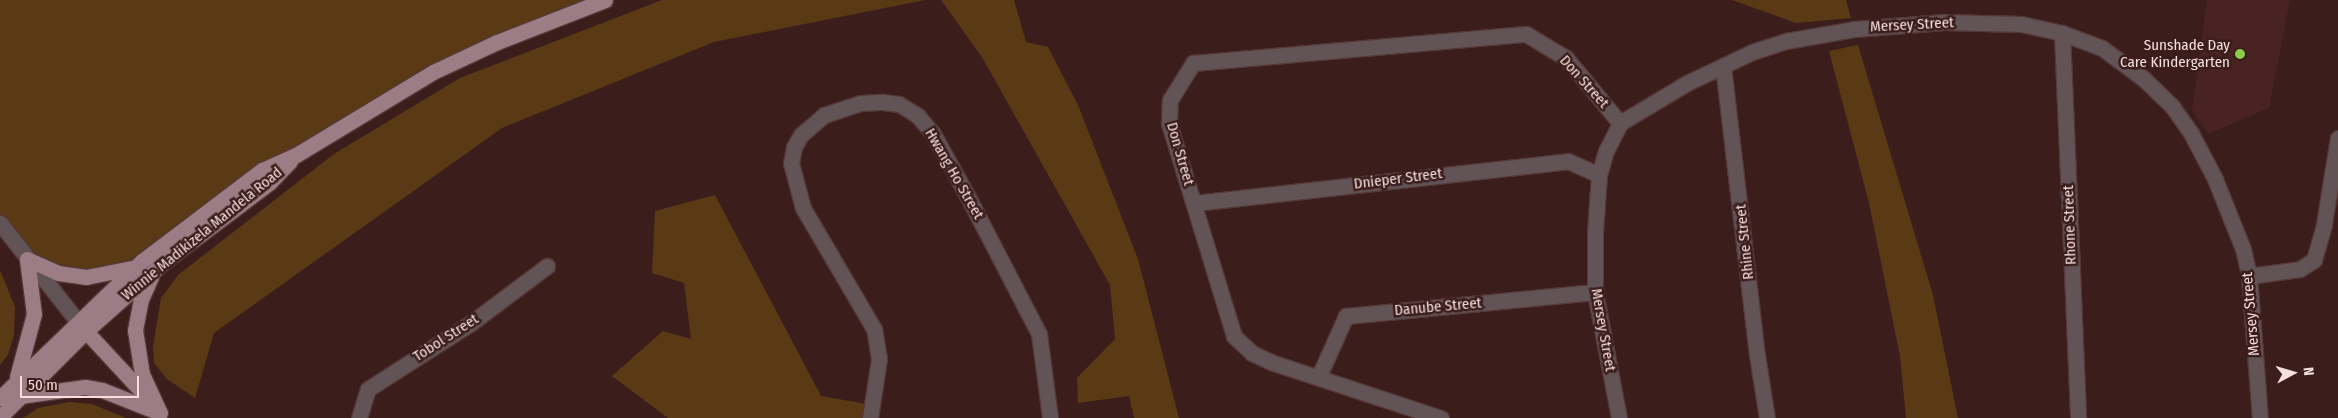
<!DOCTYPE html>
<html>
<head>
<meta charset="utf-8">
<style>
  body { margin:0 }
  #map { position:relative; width:2338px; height:418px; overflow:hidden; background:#3b1d1c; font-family:"Fira Sans Condensed",sans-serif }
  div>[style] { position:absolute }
  .built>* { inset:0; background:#492322 }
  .green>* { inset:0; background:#5a3a15 }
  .roads { filter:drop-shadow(1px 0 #553837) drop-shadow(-1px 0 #553837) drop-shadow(0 1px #553837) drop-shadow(0 -1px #553837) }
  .minor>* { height:15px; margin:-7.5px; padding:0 7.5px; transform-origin:7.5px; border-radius:7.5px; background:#625357 }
  .major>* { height:15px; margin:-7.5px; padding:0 7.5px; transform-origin:7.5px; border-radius:7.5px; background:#9d7d85 }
  .dots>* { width:14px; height:14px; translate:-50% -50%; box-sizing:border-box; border:2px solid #3b1d1c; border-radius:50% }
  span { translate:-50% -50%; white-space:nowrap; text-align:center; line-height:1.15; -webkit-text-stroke:5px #3b1d1c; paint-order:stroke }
  .street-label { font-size:15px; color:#f5e0de }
  .poi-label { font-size:15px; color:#f5e0de }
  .right { translate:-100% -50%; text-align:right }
  .north { position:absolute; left:2268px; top:348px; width:50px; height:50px; -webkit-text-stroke:4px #3b1d1c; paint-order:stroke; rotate:84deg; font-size:14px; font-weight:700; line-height:20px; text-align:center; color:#f5e0de }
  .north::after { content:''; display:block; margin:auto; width:18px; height:22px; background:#f5e0de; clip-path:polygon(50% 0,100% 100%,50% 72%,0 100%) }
  .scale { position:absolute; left:20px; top:376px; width:119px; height:22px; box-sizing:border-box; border:2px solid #f5e0de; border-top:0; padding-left:6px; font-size:15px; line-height:18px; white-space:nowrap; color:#f5e0de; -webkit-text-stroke:4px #3b1d1c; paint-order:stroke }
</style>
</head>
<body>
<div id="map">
  <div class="built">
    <i style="clip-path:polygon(2207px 0,2290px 0,2269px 108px,2208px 134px,2192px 111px)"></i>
  </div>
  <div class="green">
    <i style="clip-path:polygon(0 0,605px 0,433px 72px,142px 261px,86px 277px,27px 259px,0 223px)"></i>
    <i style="clip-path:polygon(662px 0,925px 0,714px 42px,502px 128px,214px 333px,195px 398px,167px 379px,154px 363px,153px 346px,161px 298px,178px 275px,334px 154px,460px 78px)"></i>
    <i style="clip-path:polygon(941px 0,1014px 0,1026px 42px,1048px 47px,1078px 105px,1138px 259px,1179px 418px,1134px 418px,1129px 396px,1078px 403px,1077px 378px,1115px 339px,1110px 285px,982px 57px)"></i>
    <i style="clip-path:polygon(1732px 0,1846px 0,1851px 18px,1796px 23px)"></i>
    <i style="clip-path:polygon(1858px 45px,1933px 295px,1958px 418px,1906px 418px,1900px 356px,1869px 203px,1829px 51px)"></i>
    <i style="clip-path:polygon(715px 195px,821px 396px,872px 405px,870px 418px,668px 418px,612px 376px,663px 331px,691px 339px,684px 283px,652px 273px,655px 211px)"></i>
    <i style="clip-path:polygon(0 270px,15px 307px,14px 335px,8px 355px,0 365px)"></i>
    <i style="clip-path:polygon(69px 402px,92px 404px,126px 418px,23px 418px,38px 408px)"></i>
  </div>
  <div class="roads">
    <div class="minor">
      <i style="left:2062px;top:33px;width:385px;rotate:87.6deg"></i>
      <i style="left:1723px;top:66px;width:291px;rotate:83.3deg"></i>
      <i style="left:1757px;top:355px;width:64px;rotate:81deg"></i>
      <i style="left:1195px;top:203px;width:375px;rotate:-6.4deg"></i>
      <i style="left:1568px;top:161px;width:34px;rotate:24deg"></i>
      <i style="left:0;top:223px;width:125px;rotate:51.8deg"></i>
      <i style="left:2249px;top:276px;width:51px;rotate:-7.8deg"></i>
      <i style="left:2300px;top:269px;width:17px;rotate:-33deg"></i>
      <i style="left:2314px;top:260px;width:37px;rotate:-74deg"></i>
      <i style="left:2324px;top:224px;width:87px;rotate:-80.8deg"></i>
      <i style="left:1319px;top:376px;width:66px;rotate:-65.8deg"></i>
      <i style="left:1346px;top:316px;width:250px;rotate:-5.5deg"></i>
      <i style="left:359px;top:418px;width:30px;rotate:-73deg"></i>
      <i style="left:368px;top:389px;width:122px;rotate:-32.7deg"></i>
      <i style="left:471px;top:323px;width:95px;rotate:-36.9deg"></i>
      <i style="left:870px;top:418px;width:60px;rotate:-81.3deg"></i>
      <i style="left:879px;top:359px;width:30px;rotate:-99deg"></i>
      <i style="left:874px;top:329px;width:140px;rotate:-120.4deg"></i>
      <i style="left:803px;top:208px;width:47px;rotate:-104.9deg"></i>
      <i style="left:791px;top:163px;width:16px;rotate:-79deg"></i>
      <i style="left:794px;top:147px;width:14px;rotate:-60deg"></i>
      <i style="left:801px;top:135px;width:30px;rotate:-41deg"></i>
      <i style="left:824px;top:115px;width:39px;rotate:-18deg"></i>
      <i style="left:861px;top:103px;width:22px;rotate:-3deg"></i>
      <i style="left:883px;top:102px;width:16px;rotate:7deg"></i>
      <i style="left:899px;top:104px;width:22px;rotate:32deg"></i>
      <i style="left:918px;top:116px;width:23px;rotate:50deg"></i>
      <i style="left:933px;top:134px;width:70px;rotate:60.9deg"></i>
      <i style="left:967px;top:195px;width:157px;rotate:62.6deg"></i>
      <i style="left:1039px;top:334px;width:85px;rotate:82.5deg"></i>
      <i style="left:1441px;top:418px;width:179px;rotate:-161.8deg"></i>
      <i style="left:1271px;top:362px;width:21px;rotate:-155deg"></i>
      <i style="left:1252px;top:353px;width:25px;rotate:-137deg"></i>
      <i style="left:1234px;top:336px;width:223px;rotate:-107deg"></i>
      <i style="left:1169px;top:123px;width:23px;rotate:-88deg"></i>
      <i style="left:1170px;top:100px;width:44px;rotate:-58.1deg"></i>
      <i style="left:1193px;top:63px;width:334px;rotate:-5deg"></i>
      <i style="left:1526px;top:34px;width:47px;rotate:31deg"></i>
      <i style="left:1566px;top:58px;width:85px;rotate:50.3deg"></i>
      <i style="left:1619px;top:418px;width:128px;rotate:-100.8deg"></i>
      <i style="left:1595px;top:292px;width:60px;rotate:-90deg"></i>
      <i style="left:1595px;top:232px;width:57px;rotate:-86deg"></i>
      <i style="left:1599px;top:175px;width:25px;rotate:-74deg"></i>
      <i style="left:1606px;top:151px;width:31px;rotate:-63deg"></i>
      <i style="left:1620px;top:123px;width:78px;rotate:-30.8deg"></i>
      <i style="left:1687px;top:83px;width:72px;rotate:-25.5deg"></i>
      <i style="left:1752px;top:52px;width:36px;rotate:-18deg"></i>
      <i style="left:1786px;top:41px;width:69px;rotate:-10deg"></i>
      <i style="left:1854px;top:29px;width:90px;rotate:-4.4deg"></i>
      <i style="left:1944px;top:22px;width:77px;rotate:1.5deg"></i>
      <i style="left:2021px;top:24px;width:42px;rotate:12.4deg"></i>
      <i style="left:2062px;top:33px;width:43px;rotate:20.6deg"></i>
      <i style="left:2102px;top:48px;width:52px;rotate:36.4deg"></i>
      <i style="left:2144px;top:79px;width:39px;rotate:44deg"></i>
      <i style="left:2172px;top:106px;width:33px;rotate:55deg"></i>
      <i style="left:2191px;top:133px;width:52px;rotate:62.4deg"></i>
      <i style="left:2215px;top:179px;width:75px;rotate:68.2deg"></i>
      <i style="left:2243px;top:249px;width:28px;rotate:77deg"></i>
      <i style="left:2249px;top:276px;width:142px;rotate:85.6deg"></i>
    </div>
    <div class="major">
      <i style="left:27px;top:259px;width:34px;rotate:24deg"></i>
      <i style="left:58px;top:273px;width:28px;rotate:8deg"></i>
      <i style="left:86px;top:277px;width:46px;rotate:-11.3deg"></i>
      <i style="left:151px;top:277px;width:24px;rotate:114deg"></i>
      <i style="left:141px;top:299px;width:32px;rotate:101deg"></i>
      <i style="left:135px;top:330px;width:45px;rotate:81deg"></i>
      <i style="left:142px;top:374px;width:43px;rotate:65.2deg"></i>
      <i style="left:80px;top:325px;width:97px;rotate:47.1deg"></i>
      <i style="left:17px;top:377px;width:65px;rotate:-74.9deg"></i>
      <i style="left:34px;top:314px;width:55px;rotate:-97.3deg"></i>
      <i style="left:20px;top:396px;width:66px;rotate:-7.9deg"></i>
      <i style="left:85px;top:387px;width:17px;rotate:10deg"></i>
      <i style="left:102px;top:390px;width:62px;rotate:21.6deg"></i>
      <i style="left:0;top:398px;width:197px;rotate:-44deg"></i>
      <i style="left:142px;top:261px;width:151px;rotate:-37.2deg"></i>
      <i style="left:262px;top:170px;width:37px;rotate:-24deg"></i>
      <i style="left:296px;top:155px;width:160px;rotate:-31.2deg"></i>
      <i style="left:433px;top:72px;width:71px;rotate:-25.1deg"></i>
      <i style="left:497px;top:42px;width:116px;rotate:-21.3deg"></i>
      <i style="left:0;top:417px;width:122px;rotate:-45deg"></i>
      <i style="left:86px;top:331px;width:104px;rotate:-41.5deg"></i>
      <i style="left:164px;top:262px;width:133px;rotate:-37deg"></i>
      <i style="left:270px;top:182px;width:29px;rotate:-46deg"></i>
    </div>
  </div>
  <div class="dots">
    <i style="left:2240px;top:54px;background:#8ace47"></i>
  </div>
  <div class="street-label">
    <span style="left:1912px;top:25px;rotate:-3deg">Mersey Street</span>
    <span style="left:1584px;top:82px;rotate:48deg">Don Street</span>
    <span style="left:1180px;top:154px;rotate:74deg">Don Street</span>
    <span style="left:954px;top:174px;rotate:60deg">Hwang Ho Street</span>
    <span style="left:1398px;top:179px;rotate:-7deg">Dnieper Street</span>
    <span style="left:2070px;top:225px;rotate:-92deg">Rhone Street</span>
    <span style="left:202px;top:234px;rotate:-39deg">Winnie Madikizela Mandela Road</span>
    <span style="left:1745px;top:242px;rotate:-96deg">Rhine Street</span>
    <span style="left:1438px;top:307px;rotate:-5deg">Danube Street</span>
    <span style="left:2251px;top:314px;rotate:-95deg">Mersey Street</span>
    <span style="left:1603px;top:330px;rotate:80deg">Mersey Street</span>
    <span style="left:446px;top:338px;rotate:-33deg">Tobol Street</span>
  </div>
  <div class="poi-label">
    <span class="right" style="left:2230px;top:54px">Sunshade Day<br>Care Kindergarten</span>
  </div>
  <div class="north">N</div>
  <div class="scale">50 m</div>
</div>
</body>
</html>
